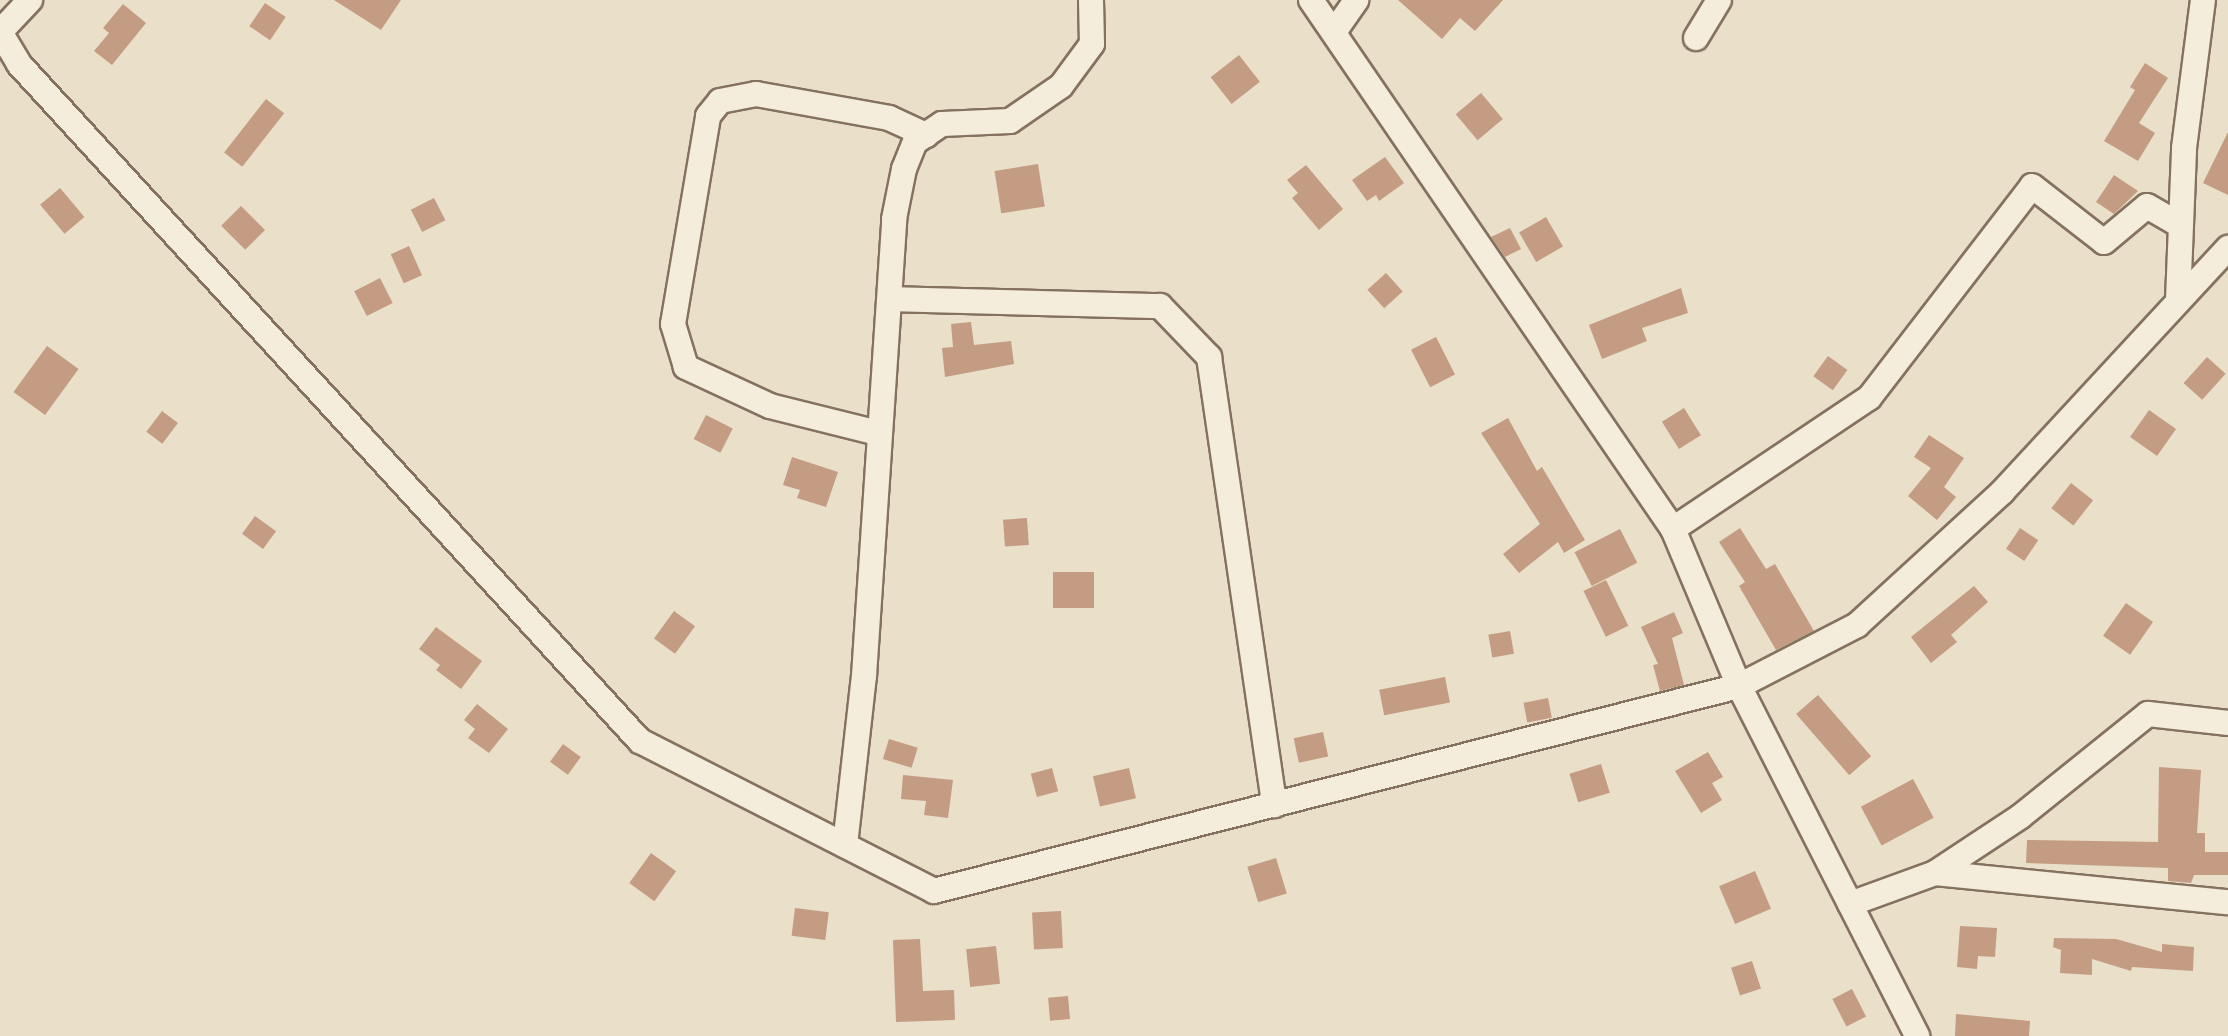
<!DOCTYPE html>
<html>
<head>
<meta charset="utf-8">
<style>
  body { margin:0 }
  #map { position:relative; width:2228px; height:1036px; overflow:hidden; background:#eadfc9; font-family:Spectral,serif }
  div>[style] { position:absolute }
  .building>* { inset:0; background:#c49c83; transform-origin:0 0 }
  .roads { filter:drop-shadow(2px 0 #84725f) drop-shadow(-2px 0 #84725f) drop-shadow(0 2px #84725f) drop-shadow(0 -2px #84725f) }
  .street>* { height:24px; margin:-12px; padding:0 12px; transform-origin:12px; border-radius:12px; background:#f5eddb }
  span { translate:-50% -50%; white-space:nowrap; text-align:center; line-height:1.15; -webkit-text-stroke:6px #f2ead8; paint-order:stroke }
</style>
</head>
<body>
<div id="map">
  <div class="building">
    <i style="clip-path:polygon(334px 0,401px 0,381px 30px)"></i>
    <i style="clip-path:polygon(1398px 0,1503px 0,1475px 31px,1460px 18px,1442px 39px)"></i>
    <i style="left:265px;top:3px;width:25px;height:28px;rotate:34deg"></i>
    <i style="clip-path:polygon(123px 4px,146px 23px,112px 65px,94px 51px,109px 33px,103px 28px)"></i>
    <i style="left:1239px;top:55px;width:34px;height:36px;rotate:52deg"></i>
    <i style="clip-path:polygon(2145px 63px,2168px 78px,2139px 123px,2155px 133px,2138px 161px,2104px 141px,2135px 90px,2130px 87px)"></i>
    <i style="left:1481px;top:93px;width:34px;height:33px;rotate:50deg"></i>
    <i style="left:266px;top:99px;width:23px;height:68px;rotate:38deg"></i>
    <i style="clip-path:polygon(2228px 132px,2228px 195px,2203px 183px)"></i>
    <i style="clip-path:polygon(1385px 157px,1404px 183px,1379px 201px,1376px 195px,1367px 201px,1352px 180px)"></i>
    <i style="left:1038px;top:164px;width:43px;height:44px;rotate:81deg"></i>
    <i style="clip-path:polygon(1306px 165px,1343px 209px,1319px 230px,1292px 198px,1298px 193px,1287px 180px)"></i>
    <i style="clip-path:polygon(2114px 175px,2138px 191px,2114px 214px,2096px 202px)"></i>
    <i style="left:60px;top:188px;width:38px;height:26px;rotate:50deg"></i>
    <i style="left:434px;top:198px;width:25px;height:26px;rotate:63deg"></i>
    <i style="left:241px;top:206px;width:34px;height:28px;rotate:45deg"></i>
    <i style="left:1546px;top:217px;width:34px;height:31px;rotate:60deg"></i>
    <i style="clip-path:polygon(1510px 228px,1521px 249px,1505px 257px,1491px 237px)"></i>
    <i style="left:409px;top:246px;width:32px;height:20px;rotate:66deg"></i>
    <i style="left:1386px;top:273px;width:25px;height:25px;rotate:48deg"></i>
    <i style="left:380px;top:278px;width:28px;height:29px;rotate:63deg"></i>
    <i style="clip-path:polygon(1681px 288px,1688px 313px,1642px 328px,1647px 341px,1602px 359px,1589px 325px)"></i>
    <i style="clip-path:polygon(971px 322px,974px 345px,1011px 341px,1014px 364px,945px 377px,942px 348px,953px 347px,951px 324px)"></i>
    <i style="left:1436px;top:337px;width:42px;height:28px;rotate:63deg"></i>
    <i style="left:47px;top:346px;width:39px;height:57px;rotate:36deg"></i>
    <i style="left:1828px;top:356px;width:24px;height:25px;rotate:36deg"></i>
    <i style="left:2207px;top:357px;width:25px;height:35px;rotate:42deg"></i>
    <i style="left:1684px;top:408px;width:32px;height:26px;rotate:58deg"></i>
    <i style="left:2149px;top:410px;width:33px;height:33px;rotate:35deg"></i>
    <i style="left:162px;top:411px;width:20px;height:26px;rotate:37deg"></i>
    <i style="left:706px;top:415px;width:30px;height:27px;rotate:27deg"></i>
    <i style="clip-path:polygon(1508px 418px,1537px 471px,1542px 467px,1585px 540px,1564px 553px,1558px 542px,1519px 573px,1503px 554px,1540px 524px,1481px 433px)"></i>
    <i style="clip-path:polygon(1929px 435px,1964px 458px,1944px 487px,1956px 497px,1937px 520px,1908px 496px,1931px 468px,1914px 457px)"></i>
    <i style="clip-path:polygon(792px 457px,838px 472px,826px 507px,797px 498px,800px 490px,783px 485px)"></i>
    <i style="left:2071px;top:483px;width:28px;height:32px;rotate:38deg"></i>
    <i style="left:255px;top:516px;width:26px;height:22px;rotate:36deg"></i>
    <i style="left:1027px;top:518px;width:27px;height:24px;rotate:86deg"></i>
    <i style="clip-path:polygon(1740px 528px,1766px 569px,1775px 564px,1814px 631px,1776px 650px,1739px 586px,1745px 582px,1719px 542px)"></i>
    <i style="left:2020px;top:528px;width:22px;height:25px;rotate:34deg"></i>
    <i style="left:1620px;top:529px;width:38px;height:51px;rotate:63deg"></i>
    <i style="left:1053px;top:572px;width:41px;height:36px"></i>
    <i style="left:1606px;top:580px;width:51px;height:25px;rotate:64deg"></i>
    <i style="clip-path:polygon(1974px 586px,1988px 602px,1951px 635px,1957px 642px,1931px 663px,1911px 637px)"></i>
    <i style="left:2126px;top:603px;width:33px;height:40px;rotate:35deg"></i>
    <i style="left:674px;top:611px;width:26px;height:34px;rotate:36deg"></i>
    <i style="clip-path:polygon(1674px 612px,1683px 633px,1672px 638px,1684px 685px,1660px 691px,1653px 665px,1658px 664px,1641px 627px)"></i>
    <i style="clip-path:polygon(436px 627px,482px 661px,461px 689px,436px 670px,440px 665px,419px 649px)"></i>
    <i style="left:1510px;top:631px;width:23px;height:22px;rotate:80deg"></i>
    <i style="left:1445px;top:677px;width:26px;height:67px;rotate:79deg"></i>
    <i style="left:1818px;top:695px;width:81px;height:29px;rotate:49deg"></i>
    <i style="left:1548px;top:698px;width:20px;height:25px;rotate:79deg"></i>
    <i style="clip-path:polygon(477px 704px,508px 729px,489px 753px,468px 738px,475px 729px,464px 720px)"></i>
    <i style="left:1323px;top:732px;width:25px;height:30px;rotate:78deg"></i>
    <i style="left:889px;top:739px;width:30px;height:21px;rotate:17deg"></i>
    <i style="left:563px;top:744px;width:22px;height:22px;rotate:36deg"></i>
    <i style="clip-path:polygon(1708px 752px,1723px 777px,1712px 783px,1722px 800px,1701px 813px,1675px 771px)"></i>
    <i style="left:1601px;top:764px;width:30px;height:33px;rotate:73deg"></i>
    <i style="clip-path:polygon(2159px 767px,2201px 770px,2197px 833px,2205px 833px,2205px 852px,2228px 852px,2228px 875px,2194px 875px,2191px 883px,2168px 881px,2168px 868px,2026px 863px,2027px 840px,2158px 842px)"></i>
    <i style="left:1052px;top:768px;width:24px;height:22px;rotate:75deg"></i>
    <i style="left:1129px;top:768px;width:31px;height:37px;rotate:77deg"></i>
    <i style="clip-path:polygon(903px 775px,953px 780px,948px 818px,924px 815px,926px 801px,901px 799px)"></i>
    <i style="left:1913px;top:779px;width:44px;height:59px;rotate:62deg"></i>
    <i style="left:651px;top:853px;width:31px;height:37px;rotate:36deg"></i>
    <i style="left:1276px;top:858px;width:37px;height:30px;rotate:73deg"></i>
    <i style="left:1755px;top:871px;width:41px;height:39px;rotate:67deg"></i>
    <i style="left:795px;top:908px;width:34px;height:28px;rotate:7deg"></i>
    <i style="left:1061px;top:911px;width:37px;height:29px;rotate:87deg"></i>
    <i style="clip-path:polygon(1960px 926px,1997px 928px,1995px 957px,1978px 956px,1977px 969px,1957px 967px)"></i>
    <i style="clip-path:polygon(2054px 938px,2116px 939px,2162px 952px,2162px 944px,2194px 947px,2193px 971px,2132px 967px,2131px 971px,2092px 959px,2092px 975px,2060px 973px,2061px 950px,2053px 947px)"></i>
    <i style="clip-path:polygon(920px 939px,923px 991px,954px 990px,955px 1020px,896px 1022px,893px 940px)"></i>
    <i style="left:996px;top:946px;width:38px;height:30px;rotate:84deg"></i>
    <i style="left:1752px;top:961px;width:29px;height:22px;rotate:72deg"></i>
    <i style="left:1852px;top:989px;width:31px;height:22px;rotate:63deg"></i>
    <i style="left:1068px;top:996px;width:23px;height:20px;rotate:85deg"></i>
    <i style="clip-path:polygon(1956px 1014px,2030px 1021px,2029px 1036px,1955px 1036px)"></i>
  </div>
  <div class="roads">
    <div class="street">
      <i style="left:1311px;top:0;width:641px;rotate:55.62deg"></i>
      <i style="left:1673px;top:529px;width:170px;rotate:67.2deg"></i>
      <i style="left:1739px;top:686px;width:393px;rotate:63deg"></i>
      <i style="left:0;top:32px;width:37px;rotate:59deg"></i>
      <i style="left:19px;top:64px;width:919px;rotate:47.47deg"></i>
      <i style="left:640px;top:741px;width:330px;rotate:27deg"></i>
      <i style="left:934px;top:891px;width:831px;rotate:-14.29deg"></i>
      <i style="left:1739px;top:686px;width:133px;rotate:-27.3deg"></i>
      <i style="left:1857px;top:625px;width:197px;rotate:-42.5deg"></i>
      <i style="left:2002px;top:492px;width:333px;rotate:-47.2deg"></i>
      <i style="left:0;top:32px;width:44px;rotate:-46.8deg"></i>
      <i style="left:1334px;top:32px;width:39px;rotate:-55deg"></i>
      <i style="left:1696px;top:38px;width:44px;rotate:-58.8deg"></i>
      <i style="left:890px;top:299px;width:270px;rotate:1.5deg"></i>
      <i style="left:1160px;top:306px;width:71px;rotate:46.1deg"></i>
      <i style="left:1209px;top:357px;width:453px;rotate:81.7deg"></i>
      <i style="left:2178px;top:300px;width:152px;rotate:-87.7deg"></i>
      <i style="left:2184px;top:148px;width:149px;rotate:-82.7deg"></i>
      <i style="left:878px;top:433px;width:111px;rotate:-166deg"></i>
      <i style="left:770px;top:406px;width:93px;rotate:-155.1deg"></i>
      <i style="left:686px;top:367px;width:45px;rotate:-106.8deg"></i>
      <i style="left:673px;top:324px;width:211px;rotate:-80.4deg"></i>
      <i style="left:708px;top:116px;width:19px;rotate:-51deg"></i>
      <i style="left:720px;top:101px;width:37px;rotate:-11deg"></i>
      <i style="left:756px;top:94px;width:135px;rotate:10.2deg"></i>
      <i style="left:889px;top:118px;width:41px;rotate:24.7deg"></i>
      <i style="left:1673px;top:529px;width:236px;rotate:-33.8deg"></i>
      <i style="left:1869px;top:398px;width:267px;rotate:-52.4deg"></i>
      <i style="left:2032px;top:186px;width:91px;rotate:37.9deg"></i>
      <i style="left:2104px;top:242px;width:56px;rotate:-39.9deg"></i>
      <i style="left:2147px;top:206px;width:39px;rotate:30deg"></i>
      <i style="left:845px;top:845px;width:170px;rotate:-83.6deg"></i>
      <i style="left:864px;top:676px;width:458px;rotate:-86.2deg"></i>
      <i style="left:894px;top:219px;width:51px;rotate:-78.7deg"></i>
      <i style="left:904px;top:169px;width:29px;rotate:-68deg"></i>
      <i style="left:915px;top:142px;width:32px;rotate:-34deg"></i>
      <i style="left:942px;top:124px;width:68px;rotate:-2.5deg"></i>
      <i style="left:1010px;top:121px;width:62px;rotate:-34.5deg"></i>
      <i style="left:1061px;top:86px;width:52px;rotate:-53.6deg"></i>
      <i style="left:1092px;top:44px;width:44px;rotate:-91.3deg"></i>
      <i style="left:1935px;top:873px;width:103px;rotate:-33.5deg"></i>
      <i style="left:2021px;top:816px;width:163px;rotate:-38.8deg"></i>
      <i style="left:2148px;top:714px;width:81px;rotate:6.4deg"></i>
      <i style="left:1850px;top:904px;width:90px;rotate:-20deg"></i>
      <i style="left:1935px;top:873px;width:294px;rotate:5.7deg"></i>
    </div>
  </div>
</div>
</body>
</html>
